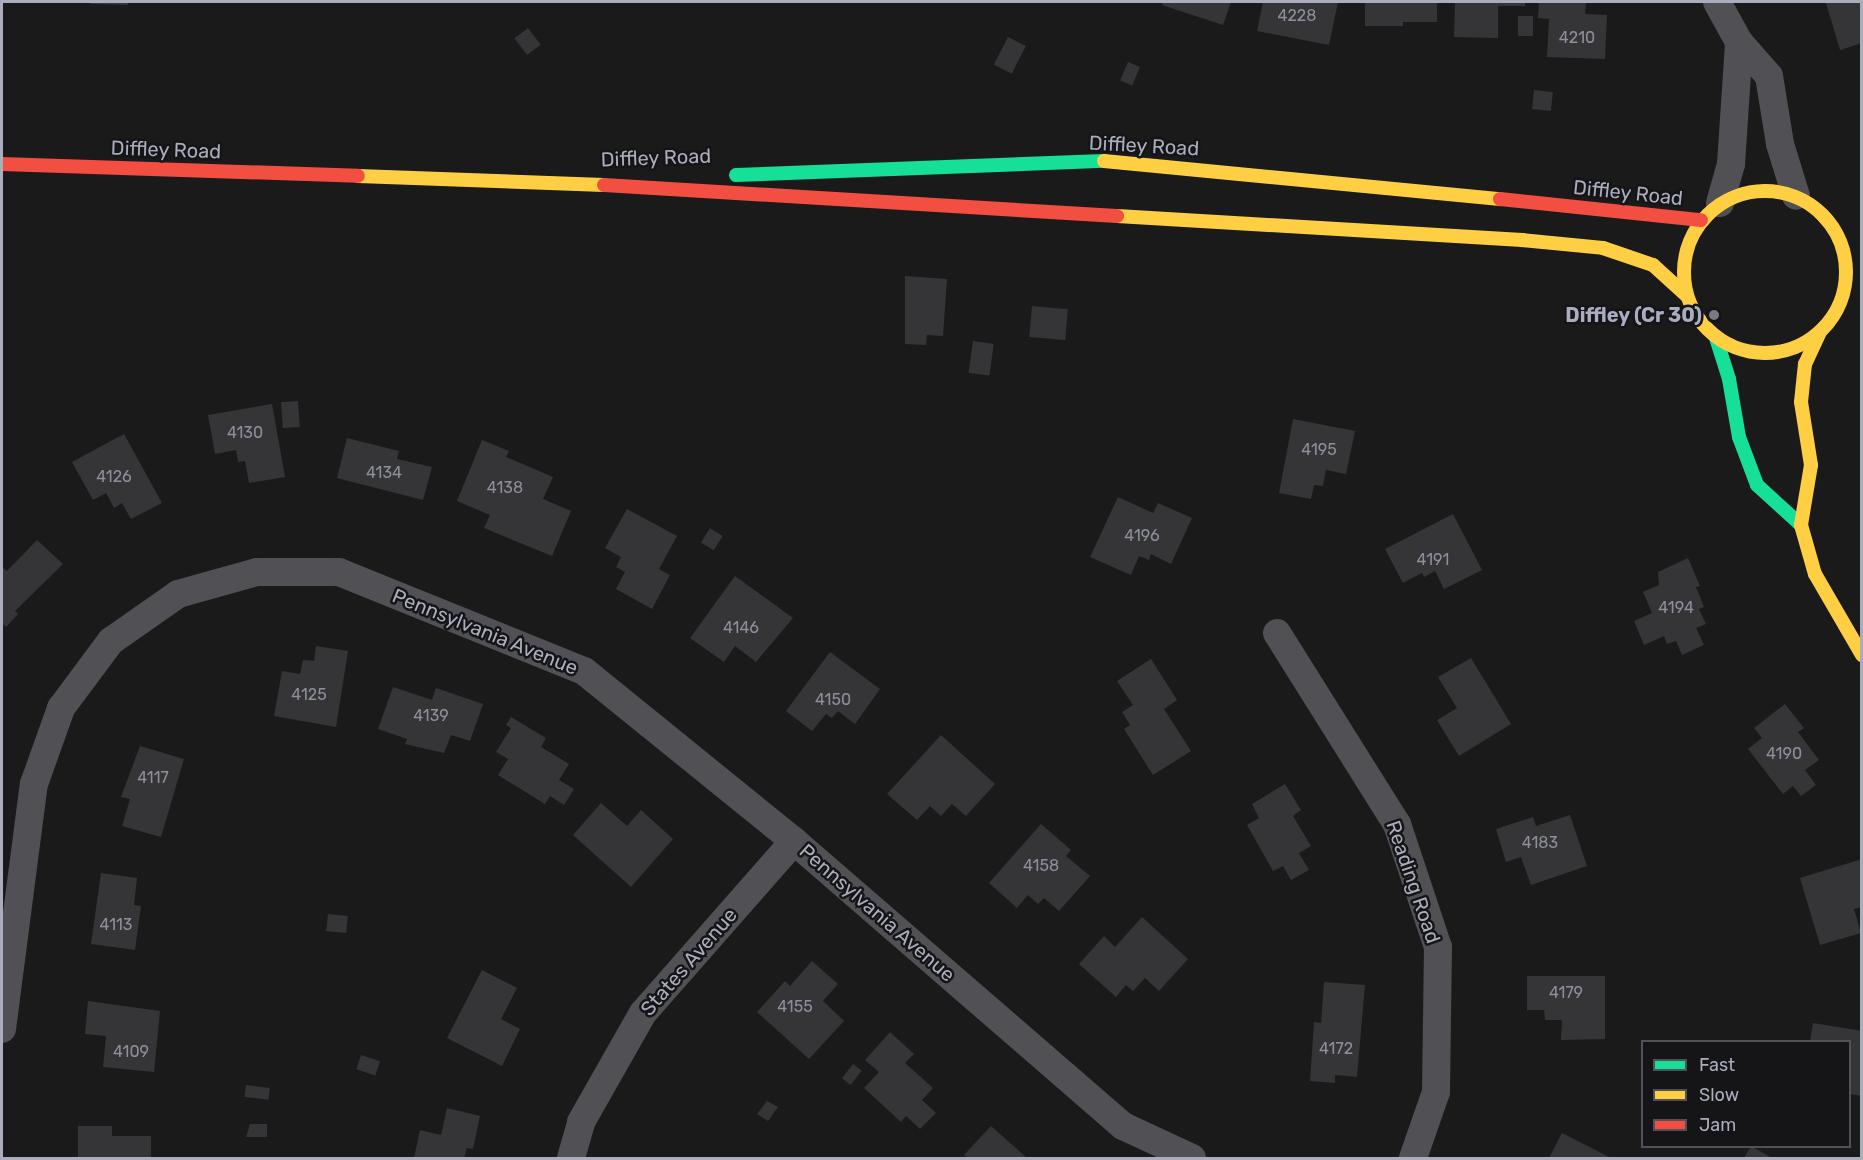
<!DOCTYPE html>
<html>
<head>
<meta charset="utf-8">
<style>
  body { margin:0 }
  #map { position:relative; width:1863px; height:1160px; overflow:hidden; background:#1a1a1b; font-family:Rubik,sans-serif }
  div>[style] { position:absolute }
  .building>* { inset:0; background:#353537; transform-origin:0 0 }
  .street>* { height:28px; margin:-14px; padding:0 14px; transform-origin:14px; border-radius:14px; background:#505055 }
  .fast>* { height:14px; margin:-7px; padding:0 7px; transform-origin:7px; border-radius:7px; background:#16e098 }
  .slow>* { height:14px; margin:-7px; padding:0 7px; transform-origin:7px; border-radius:7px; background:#ffcf43 }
  .slow>.ring { margin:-7px; padding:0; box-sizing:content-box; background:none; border:14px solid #ffcf43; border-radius:50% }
  .jam>* { height:14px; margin:-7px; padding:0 7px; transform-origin:7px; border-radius:7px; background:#f24e42 }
  .dots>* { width:16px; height:16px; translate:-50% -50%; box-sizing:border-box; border:3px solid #151417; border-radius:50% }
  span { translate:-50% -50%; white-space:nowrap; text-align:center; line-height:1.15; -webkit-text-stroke:5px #151417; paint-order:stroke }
  .number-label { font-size:16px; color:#8d8f9c }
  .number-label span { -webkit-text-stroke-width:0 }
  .street-label { font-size:20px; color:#aaadbd }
  .poi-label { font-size:20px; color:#aaadbd; font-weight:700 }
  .right { translate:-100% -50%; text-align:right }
  .frame { position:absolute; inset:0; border:3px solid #aaadbd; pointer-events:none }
  .legend { position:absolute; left:1641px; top:1040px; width:210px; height:108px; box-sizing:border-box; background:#151417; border:2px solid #515159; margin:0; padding:8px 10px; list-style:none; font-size:18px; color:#aaadbd }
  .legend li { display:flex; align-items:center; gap:12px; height:30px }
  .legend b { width:30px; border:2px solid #515159 }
</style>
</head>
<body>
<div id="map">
  <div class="building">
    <i style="clip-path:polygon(91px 2px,128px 2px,128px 5px,91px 4px)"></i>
    <i style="clip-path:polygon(1163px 2px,1231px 2px,1223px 25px,1162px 5px)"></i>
    <i style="clip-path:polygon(1263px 2px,1338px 2px,1329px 45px,1257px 31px)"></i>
    <i style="clip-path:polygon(1365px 2px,1437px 2px,1437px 22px,1403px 22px,1403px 26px,1365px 26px)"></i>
    <i style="clip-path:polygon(1455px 2px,1525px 2px,1525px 6px,1498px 6px,1498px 38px,1454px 37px)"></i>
    <i style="clip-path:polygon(1539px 2px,1586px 2px,1585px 14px,1607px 15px,1605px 59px,1547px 57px,1549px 19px,1538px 18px)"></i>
    <i style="clip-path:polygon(1832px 2px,1862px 2px,1862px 43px,1840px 50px,1826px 3px)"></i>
    <i style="left:1518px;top:16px;width:15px;height:20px"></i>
    <i style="left:528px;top:28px;width:21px;height:17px;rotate:53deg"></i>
    <i style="left:1008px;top:37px;width:20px;height:31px;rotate:27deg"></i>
    <i style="left:1128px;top:62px;width:13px;height:20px;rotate:23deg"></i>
    <i style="left:1534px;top:90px;width:19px;height:19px;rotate:6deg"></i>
    <i style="clip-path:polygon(905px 276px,947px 279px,943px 336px,927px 335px,926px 345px,905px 344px)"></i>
    <i style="left:1032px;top:306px;width:36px;height:31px;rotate:5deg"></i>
    <i style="left:973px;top:341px;width:21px;height:32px;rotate:8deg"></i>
    <i style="left:298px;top:401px;width:26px;height:17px;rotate:86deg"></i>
    <i style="clip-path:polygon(272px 404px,285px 477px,249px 483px,245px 461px,238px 462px,236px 450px,215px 454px,208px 415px)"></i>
    <i style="clip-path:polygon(1293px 419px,1355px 431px,1346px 474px,1326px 470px,1323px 486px,1314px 485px,1311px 499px,1279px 493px)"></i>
    <i style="clip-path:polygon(124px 434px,162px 503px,131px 519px,122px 503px,114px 508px,106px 493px,93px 500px,72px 462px)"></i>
    <i style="clip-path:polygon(347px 438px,399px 451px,397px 459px,432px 467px,423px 500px,337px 478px)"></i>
    <i style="clip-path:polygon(482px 440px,509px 451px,506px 457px,553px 477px,543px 499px,571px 511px,552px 556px,484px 528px,490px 515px,457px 501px)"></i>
    <i style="clip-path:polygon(1118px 497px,1153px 513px,1158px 503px,1192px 518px,1171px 564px,1151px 554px,1149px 560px,1139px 556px,1131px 575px,1090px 557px)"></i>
    <i style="clip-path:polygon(627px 509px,677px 536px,659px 569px,670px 575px,652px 609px,616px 589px,625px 572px,616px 567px,621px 557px,605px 548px)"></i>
    <i style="clip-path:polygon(1453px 514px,1482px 570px,1444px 589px,1435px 571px,1424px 577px,1422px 573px,1403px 583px,1385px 549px)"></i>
    <i style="left:710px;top:528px;width:15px;height:17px;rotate:32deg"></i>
    <i style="clip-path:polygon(37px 540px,63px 564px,15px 611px,18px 614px,6px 627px,2px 623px,2px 567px,7px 571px)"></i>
    <i style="clip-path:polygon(1688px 558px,1700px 586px,1696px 587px,1704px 607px,1699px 609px,1706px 624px,1696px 628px,1704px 645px,1682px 655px,1676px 641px,1667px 644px,1664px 636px,1644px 645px,1634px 621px,1652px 613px,1643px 592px,1659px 585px,1658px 572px)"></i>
    <i style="clip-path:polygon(735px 576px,793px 618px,756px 662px,735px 646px,724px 662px,690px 638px)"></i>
    <i style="clip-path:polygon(316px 646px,348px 651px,336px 727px,274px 716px,282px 671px,300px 674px,303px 660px,314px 661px)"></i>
    <i style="clip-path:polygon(830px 652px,880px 689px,855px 724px,838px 711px,832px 718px,826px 714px,812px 731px,786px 711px)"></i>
    <i style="clip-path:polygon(1471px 658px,1511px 724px,1459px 756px,1437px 720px,1457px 708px,1438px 677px)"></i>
    <i style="clip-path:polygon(1151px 659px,1177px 700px,1164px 709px,1191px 751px,1153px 775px,1124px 729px,1130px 725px,1122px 712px,1133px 705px,1117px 681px)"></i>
    <i style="clip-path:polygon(393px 687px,432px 700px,436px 688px,483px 704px,470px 741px,451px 735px,444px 753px,405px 744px,407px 739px,378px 729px)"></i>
    <i style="clip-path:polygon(1785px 704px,1804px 728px,1798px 732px,1819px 760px,1805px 770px,1816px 785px,1801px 796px,1793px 786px,1783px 794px,1748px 749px,1762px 738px,1754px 728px)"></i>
    <i style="clip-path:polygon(511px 717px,546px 738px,541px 747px,569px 764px,559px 780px,574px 789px,564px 805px,550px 796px,545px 804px,498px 775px,508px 759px,496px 752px,511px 728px,506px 725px)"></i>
    <i style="clip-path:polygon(941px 735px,995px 784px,966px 816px,952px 804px,941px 816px,930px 806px,917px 820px,887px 794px)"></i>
    <i style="clip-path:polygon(140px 746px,184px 759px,161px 837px,122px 826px,130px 799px,121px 797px)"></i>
    <i style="clip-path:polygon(1285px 784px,1301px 810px,1293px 816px,1311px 846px,1299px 853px,1309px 870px,1291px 880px,1283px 866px,1273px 871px,1247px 825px,1259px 818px,1252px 804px)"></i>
    <i style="clip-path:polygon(601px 803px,627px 826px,641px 810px,673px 839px,631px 887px,573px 835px)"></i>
    <i style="clip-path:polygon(1570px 815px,1587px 866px,1531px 885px,1521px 857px,1506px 862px,1496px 829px,1533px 817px,1536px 826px)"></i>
    <i style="clip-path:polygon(1041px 824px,1071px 850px,1066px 856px,1090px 876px,1059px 911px,1044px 898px,1038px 904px,1028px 895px,1017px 908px,989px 883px)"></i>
    <i style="clip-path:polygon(1862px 859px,1862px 907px,1854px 909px,1861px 933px,1820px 945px,1800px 878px)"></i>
    <i style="clip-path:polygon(101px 873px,137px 878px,134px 905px,141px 906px,135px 950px,91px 944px)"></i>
    <i style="left:328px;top:914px;width:20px;height:17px;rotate:6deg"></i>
    <i style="clip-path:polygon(1142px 917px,1188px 959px,1159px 991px,1145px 978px,1133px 991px,1126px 985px,1116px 997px,1079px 964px,1104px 936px,1115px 947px)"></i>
    <i style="clip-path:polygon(812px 961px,838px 984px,823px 1001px,844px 1021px,809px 1059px,757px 1012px,785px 981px,790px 986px)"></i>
    <i style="clip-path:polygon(482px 970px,517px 988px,501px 1019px,520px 1029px,502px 1066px,447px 1038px)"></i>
    <i style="clip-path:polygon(1527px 976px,1605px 976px,1605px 1039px,1561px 1040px,1562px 1020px,1545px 1020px,1544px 1010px,1527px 1010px)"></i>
    <i style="clip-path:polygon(1324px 982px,1365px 985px,1357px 1077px,1335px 1075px,1335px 1083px,1310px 1081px,1314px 1022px,1321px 1023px)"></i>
    <i style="clip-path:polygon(88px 1001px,160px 1011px,154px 1072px,103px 1067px,106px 1036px,85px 1034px)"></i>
    <i style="clip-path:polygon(1813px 1023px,1862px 1031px,1862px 1096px,1850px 1094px,1850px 1042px,1810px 1042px)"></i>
    <i style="clip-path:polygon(890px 1032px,914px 1054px,905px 1063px,933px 1088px,922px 1100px,936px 1113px,920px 1129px,906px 1116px,901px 1122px,864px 1088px,879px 1072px,865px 1060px)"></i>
    <i style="left:361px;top:1055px;width:20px;height:15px;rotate:18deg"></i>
    <i style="left:853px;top:1064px;width:11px;height:18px;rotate:38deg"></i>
    <i style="left:246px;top:1085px;width:24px;height:12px;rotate:7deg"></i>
    <i style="clip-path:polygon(767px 1101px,778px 1107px,768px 1121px,757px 1114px)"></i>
    <i style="clip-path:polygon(447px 1108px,480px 1116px,473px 1149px,467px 1148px,464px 1158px,414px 1158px,420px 1130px,441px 1135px)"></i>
    <i style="clip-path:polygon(250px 1124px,267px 1124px,267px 1137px,246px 1137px)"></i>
    <i style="clip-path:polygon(78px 1126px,112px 1126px,112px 1136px,151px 1136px,151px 1158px,78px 1158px)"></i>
    <i style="clip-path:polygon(991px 1126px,1027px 1158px,968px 1158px,964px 1155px)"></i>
    <i style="clip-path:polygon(1562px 1133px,1611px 1158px,1549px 1158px)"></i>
    <i style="clip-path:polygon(1751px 1146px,1772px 1158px,1744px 1158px)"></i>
  </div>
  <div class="street">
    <i style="left:1717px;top:2px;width:46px;rotate:61.2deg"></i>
    <i style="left:1739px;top:42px;width:45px;rotate:48.6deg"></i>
    <i style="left:1769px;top:76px;width:69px;rotate:80.8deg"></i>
    <i style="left:1780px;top:144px;width:54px;rotate:72.9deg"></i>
    <i style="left:1720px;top:203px;width:41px;rotate:-74.2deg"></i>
    <i style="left:1731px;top:164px;width:122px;rotate:-86.2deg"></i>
    <i style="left:1277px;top:633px;width:226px;rotate:57.9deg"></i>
    <i style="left:1397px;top:824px;width:130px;rotate:71.6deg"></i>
    <i style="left:1438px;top:947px;width:145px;rotate:90.8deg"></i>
    <i style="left:1436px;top:1092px;width:70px;rotate:109.2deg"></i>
    <i style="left:2px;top:1029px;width:247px;rotate:-82.6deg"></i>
    <i style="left:34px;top:784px;width:81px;rotate:-70.4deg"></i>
    <i style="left:61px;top:708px;width:84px;rotate:-53.3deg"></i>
    <i style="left:111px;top:641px;width:82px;rotate:-35deg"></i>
    <i style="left:178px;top:594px;width:82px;rotate:-15.6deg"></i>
    <i style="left:257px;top:572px;width:82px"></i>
    <i style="left:339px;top:572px;width:264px;rotate:22deg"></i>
    <i style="left:584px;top:671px;width:270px;rotate:39deg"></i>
    <i style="left:794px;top:841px;width:435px;rotate:40.9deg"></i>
    <i style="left:1123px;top:1126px;width:76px;rotate:24.9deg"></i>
    <i style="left:571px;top:1158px;width:37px;rotate:-74deg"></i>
    <i style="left:581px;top:1122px;width:125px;rotate:-60.4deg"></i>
    <i style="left:643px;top:1013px;width:229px;rotate:-48.7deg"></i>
  </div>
  <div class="fast">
    <i style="left:736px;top:175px;width:368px;rotate:-2.2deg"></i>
    <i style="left:1716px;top:338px;width:43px;rotate:72.4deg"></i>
    <i style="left:1729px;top:379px;width:59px;rotate:80.2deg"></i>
    <i style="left:1739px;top:437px;width:51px;rotate:69.4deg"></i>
    <i style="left:1757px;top:485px;width:59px;rotate:42.3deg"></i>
  </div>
  <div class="slow">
    <i style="left:1104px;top:161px;width:398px;rotate:5.5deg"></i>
    <i style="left:358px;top:176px;width:246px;rotate:2.1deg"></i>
    <i class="ring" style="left:1684px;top:191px;width:148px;height:148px"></i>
    <i style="left:1117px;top:216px;width:406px;rotate:3.4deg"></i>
    <i style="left:1522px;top:240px;width:81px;rotate:5.6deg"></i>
    <i style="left:1603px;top:248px;width:53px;rotate:18.8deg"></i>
    <i style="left:1653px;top:265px;width:45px;rotate:42.3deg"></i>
    <i style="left:1820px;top:332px;width:35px;rotate:115deg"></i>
    <i style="left:1805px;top:364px;width:38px;rotate:96deg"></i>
    <i style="left:1801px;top:402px;width:64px;rotate:81deg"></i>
    <i style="left:1811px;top:465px;width:61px;rotate:99.5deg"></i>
    <i style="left:1801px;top:525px;width:51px;rotate:74.1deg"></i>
    <i style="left:1815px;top:574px;width:94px;rotate:59.9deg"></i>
  </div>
  <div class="jam">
    <i style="left:2px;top:164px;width:356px;rotate:1.9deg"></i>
    <i style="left:604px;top:185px;width:514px;rotate:3.46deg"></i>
    <i style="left:1500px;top:199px;width:202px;rotate:6deg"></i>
  </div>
  <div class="dots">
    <i style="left:1714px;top:315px;background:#787a84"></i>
  </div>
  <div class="number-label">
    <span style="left:1297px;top:16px">4228</span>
    <span style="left:1577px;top:38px">4210</span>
    <span style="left:245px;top:433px">4130</span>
    <span style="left:1319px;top:450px">4195</span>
    <span style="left:384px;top:473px">4134</span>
    <span style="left:114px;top:477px">4126</span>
    <span style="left:505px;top:488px">4138</span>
    <span style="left:1142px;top:536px">4196</span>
    <span style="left:1433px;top:560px">4191</span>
    <span style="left:1676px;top:608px">4194</span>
    <span style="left:741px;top:628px">4146</span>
    <span style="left:309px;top:695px">4125</span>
    <span style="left:833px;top:700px">4150</span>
    <span style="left:431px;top:716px">4139</span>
    <span style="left:1784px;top:754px">4190</span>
    <span style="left:153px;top:778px">4117</span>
    <span style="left:1540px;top:843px">4183</span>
    <span style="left:1041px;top:866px">4158</span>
    <span style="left:116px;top:925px">4113</span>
    <span style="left:1566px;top:993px">4179</span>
    <span style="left:795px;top:1007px">4155</span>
    <span style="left:1336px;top:1049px">4172</span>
    <span style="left:131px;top:1052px">4109</span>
  </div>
  <div class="street-label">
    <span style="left:1144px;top:146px;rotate:3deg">Diffley Road</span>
    <span style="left:166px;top:150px;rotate:2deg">Diffley Road</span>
    <span style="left:656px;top:158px;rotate:-2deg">Diffley Road</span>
    <span style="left:1628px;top:193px;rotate:6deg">Diffley Road</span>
    <span style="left:485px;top:632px;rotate:22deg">Pennsylvania Avenue</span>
    <span style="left:1413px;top:882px;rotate:71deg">Reading Road</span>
    <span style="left:877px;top:913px;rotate:41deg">Pennsylvania Avenue</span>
    <span style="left:689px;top:962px;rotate:-49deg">States Avenue</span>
  </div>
  <div class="poi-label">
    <span class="right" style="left:1702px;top:315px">Diffley (Cr 30)</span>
  </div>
  <div class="frame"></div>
  <ul class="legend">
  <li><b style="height:8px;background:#16e098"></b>Fast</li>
  <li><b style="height:8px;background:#ffcf43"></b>Slow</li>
  <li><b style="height:8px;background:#f24e42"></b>Jam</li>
  </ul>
</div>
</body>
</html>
